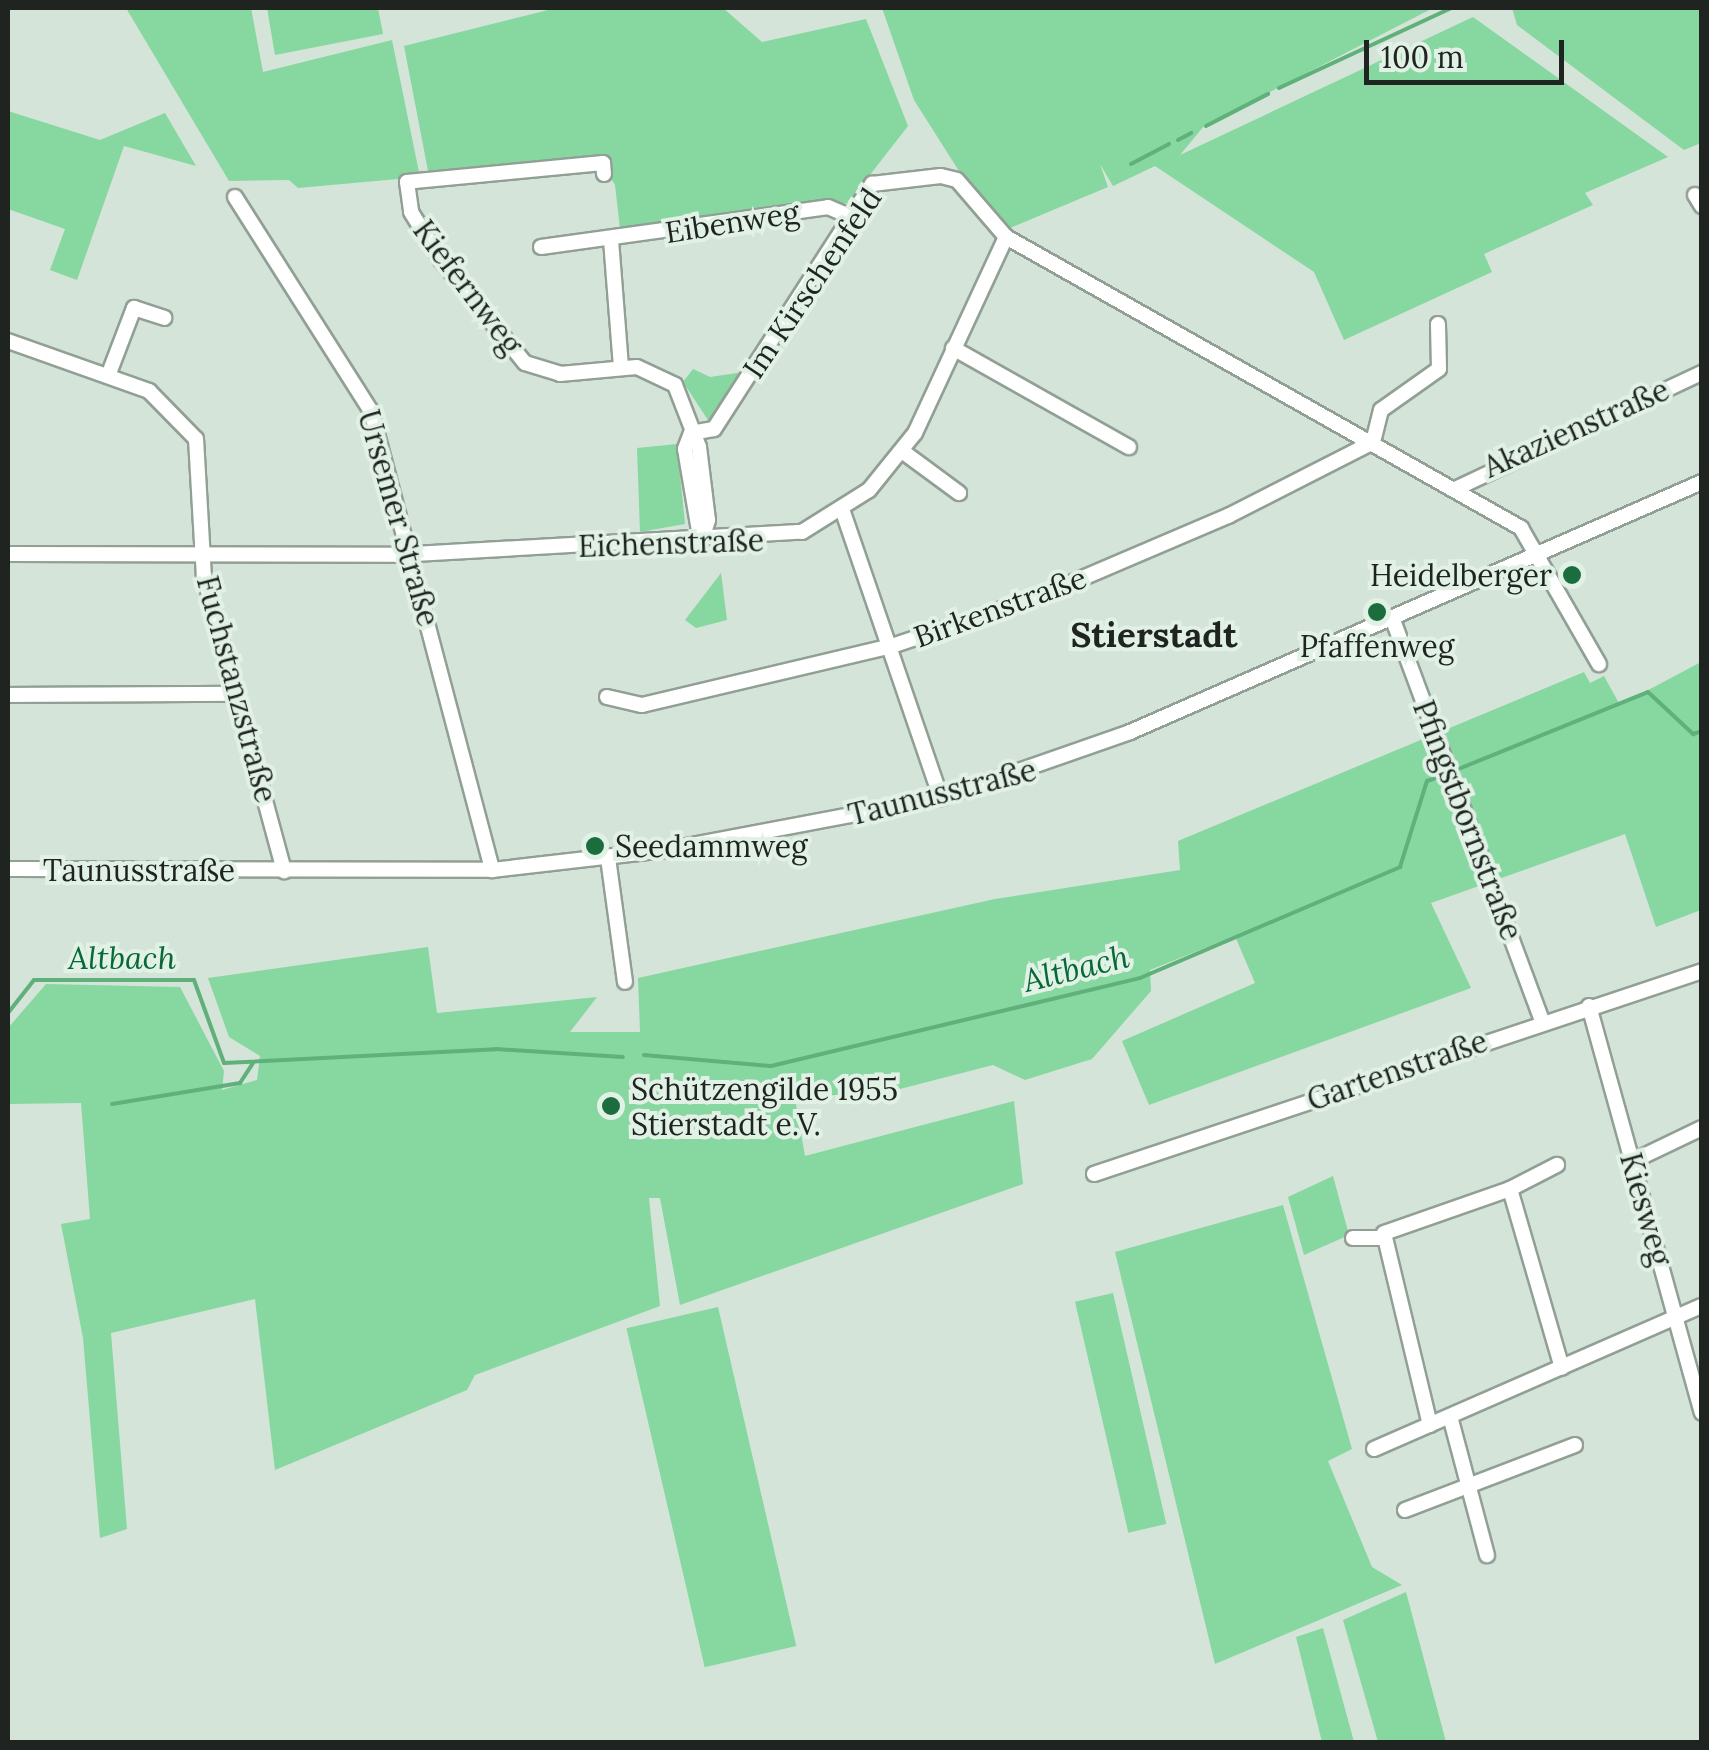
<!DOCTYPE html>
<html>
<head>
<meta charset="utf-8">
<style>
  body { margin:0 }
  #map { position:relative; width:1709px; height:1750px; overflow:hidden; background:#d4e4d8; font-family:Lora,serif }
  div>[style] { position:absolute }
  .green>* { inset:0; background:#87d7a0; transform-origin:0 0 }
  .stream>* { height:4px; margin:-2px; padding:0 2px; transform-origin:2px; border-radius:2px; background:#5fb07a }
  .roads { filter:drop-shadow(2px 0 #919f94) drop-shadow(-2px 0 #919f94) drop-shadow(0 2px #919f94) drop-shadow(0 -2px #919f94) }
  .minor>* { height:14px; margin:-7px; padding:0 7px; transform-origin:7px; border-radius:7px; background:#fff }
  .dots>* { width:28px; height:28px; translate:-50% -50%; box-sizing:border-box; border:5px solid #e1f1e5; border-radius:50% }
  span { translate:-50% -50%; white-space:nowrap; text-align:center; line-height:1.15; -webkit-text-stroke:8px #e1f1e5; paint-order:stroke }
  .street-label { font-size:30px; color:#1f2420 }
  .poi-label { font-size:30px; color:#1f2420 }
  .right { translate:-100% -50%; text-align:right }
  .left { translate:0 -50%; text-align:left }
  .water-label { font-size:32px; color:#066937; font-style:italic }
  .quarter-label { font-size:35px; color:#1f2420; font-weight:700 }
  .frame { position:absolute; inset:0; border:10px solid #1f2420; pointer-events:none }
  .scale { position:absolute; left:1364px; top:40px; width:200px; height:45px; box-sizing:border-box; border:5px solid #1f2420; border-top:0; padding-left:12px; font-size:30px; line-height:35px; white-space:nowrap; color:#1f2420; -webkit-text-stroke:8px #e1f1e5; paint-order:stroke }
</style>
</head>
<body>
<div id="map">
  <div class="green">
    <i style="clip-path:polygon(126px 8px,251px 8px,263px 72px,392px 40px,420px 177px,298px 188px,289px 180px,229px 181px)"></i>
    <i style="clip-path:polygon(267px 8px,378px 8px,383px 34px,275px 55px)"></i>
    <i style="clip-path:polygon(723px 8px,762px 42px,866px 19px,908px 126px,848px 203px,620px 229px,615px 185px,598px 156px,429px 176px,404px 46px,552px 9px)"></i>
    <i style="clip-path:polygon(882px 8px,1433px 8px,1204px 126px,1180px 155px,1473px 17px,1668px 157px,1585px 193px,1593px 205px,1484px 254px,1492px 272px,1344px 340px,1314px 272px,1155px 166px,1113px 186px,1100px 164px,1108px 187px,1010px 228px,964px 179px,914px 100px)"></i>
    <i style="clip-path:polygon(1512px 8px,1701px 8px,1701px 143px,1684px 150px,1517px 25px)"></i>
    <i style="clip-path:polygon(8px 111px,100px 140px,165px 113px,196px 166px,124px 146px,77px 280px,50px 270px,65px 229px,8px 209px)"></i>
    <i style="clip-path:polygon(693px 369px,710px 377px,744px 372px,710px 423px,683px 382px)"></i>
    <i style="clip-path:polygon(677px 444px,685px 524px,640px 532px,637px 448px)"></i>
    <i style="clip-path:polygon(721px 573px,727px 620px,696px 628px,685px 620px)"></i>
    <i style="clip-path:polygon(1701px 662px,1701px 910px,1656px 927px,1625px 834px,1431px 903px,1471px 988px,1149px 1105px,1122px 1041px,1255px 983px,1235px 936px,1150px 970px,1151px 991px,1092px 1059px,1025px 1080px,993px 1065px,900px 1089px,795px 1099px,805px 1156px,1014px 1101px,1023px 1184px,680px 1305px,660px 1198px,649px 1198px,660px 1306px,475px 1375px,467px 1390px,275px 1470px,255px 1299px,111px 1333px,127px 1529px,100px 1538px,83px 1338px,61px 1224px,90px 1219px,81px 1103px,8px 1104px,8px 1028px,46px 984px,180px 987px,224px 1071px,222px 1090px,257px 1080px,260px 1056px,229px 1037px,208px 978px,428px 947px,437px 1013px,597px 997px,570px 1032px,640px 1032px,638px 978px,995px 899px,1180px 870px,1178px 841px,1584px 672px,1590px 683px,1604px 676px,1620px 705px)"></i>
    <i style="clip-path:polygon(1333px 1176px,1349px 1235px,1304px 1255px,1288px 1197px)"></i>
    <i style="clip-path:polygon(1283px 1205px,1352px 1449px,1328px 1461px,1372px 1567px,1402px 1585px,1215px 1664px,1115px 1252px)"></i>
    <i style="left:1113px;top:1293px;width:237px;height:39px;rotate:77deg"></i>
    <i style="left:718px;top:1307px;width:348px;height:94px;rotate:77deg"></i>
    <i style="clip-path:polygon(1406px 1592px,1446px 1742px,1378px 1742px,1343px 1620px)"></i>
    <i style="clip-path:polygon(1323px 1628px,1354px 1742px,1322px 1742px,1296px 1637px)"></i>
  </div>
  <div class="stream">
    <i style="left:1279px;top:88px;width:190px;rotate:-24.9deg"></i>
    <i style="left:1206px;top:126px;width:70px;rotate:-27.3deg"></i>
    <i style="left:1178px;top:140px;width:15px;rotate:-28deg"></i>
    <i style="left:1131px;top:164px;width:43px;rotate:-27.8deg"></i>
    <i style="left:1456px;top:770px;width:207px;rotate:-22.1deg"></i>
    <i style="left:1648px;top:692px;width:62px;rotate:43deg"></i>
    <i style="left:1693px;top:734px;width:9px;rotate:-18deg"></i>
    <i style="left:8px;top:1013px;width:42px;rotate:-51.8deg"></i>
    <i style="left:34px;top:980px;width:160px"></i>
    <i style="left:194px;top:980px;width:88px;rotate:70.1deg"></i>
    <i style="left:224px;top:1063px;width:272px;rotate:-2.9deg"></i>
    <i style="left:496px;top:1049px;width:127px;rotate:3.6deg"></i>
    <i style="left:644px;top:1055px;width:127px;rotate:5deg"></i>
    <i style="left:771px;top:1066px;width:379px;rotate:-13.4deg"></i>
    <i style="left:1140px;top:978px;width:283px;rotate:-23.1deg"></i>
    <i style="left:1400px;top:867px;width:90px;rotate:-72.6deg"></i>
    <i style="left:1427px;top:781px;width:18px;rotate:-19deg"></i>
    <i style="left:112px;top:1104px;width:130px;rotate:-9.3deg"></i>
    <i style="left:240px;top:1083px;width:24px;rotate:-57deg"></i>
  </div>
  <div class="roads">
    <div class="minor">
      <i style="left:604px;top:174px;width:11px;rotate:-95deg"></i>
      <i style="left:603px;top:163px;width:197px;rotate:174.5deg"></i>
      <i style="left:407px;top:182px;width:30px;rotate:82deg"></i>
      <i style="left:411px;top:212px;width:57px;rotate:58deg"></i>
      <i style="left:441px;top:260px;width:133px;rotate:50.8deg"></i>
      <i style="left:525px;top:363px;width:37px;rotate:17deg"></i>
      <i style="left:560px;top:374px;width:77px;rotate:-5.2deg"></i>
      <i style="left:637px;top:367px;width:42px;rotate:25.3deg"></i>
      <i style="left:675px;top:385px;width:66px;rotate:68.8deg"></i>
      <i style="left:699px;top:447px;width:74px;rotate:83deg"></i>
      <i style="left:708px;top:520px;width:24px;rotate:107deg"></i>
      <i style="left:1695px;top:195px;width:13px;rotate:58deg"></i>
      <i style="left:235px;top:197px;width:254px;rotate:57.6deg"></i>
      <i style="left:371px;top:411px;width:475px;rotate:75.2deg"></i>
      <i style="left:611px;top:240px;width:128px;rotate:85.5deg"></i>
      <i style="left:541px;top:247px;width:290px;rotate:-7.9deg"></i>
      <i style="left:828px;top:207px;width:25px;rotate:23deg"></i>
      <i style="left:8px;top:341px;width:150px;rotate:19.5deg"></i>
      <i style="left:149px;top:391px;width:67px;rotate:45.6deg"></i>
      <i style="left:196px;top:439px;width:137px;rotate:86.7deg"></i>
      <i style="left:204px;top:576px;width:306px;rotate:74.8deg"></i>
      <i style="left:953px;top:348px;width:202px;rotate:29.4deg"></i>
      <i style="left:108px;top:376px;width:73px;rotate:-69.1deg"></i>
      <i style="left:134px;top:308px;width:32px;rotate:18deg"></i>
      <i style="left:691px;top:433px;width:23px;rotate:-10deg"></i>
      <i style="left:714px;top:429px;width:292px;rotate:-57.2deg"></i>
      <i style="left:872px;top:184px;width:69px;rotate:-6.6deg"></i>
      <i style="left:941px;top:176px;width:16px;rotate:14deg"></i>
      <i style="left:957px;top:180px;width:75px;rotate:49.3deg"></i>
      <i style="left:1006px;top:237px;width:592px;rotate:29.47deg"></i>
      <i style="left:1521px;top:528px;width:157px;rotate:60.2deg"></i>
      <i style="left:691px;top:433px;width:17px;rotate:111deg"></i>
      <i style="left:685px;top:449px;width:95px;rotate:80.3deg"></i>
      <i style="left:902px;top:451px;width:71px;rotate:36.4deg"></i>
      <i style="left:1455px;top:489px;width:273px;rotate:-25.2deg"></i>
      <i style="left:843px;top:512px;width:302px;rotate:71.1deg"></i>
      <i style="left:8px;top:554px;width:389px;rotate:0.1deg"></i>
      <i style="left:397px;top:555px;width:406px;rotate:-3.3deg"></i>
      <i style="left:802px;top:532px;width:79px;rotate:-32.1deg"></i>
      <i style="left:869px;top:490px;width:73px;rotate:-51.1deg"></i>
      <i style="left:915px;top:433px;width:216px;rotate:-65.1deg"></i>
      <i style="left:1393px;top:620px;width:428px;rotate:69.6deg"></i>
      <i style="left:8px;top:695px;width:229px;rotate:-0.3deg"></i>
      <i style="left:607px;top:697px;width:36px;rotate:13deg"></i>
      <i style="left:642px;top:705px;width:257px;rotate:-13.3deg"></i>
      <i style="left:892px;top:646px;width:154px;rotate:-18.6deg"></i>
      <i style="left:1038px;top:597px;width:207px;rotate:-23.1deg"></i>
      <i style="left:1228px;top:516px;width:163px;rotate:-27deg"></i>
      <i style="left:1373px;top:442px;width:33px;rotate:-76deg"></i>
      <i style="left:1381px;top:410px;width:71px;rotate:-35.3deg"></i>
      <i style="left:1439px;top:369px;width:45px;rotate:-91.3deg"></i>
      <i style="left:608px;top:858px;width:125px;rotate:82.2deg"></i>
      <i style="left:8px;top:869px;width:484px;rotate:0.1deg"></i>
      <i style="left:492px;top:870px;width:174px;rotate:-6.6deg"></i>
      <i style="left:665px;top:850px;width:281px;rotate:-10.7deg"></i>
      <i style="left:941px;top:798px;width:200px;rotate:-19.2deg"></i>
      <i style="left:1130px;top:732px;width:624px;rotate:-23.61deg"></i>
      <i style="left:1589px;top:1006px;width:422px;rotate:74.5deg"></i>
      <i style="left:1633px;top:1161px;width:76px;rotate:-25.6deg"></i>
      <i style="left:1094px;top:1174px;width:641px;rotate:-18.46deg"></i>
      <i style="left:1510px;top:1189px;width:53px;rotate:-27.1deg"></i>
      <i style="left:1353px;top:1238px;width:27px"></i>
      <i style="left:1451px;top:1420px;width:140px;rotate:75.1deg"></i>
      <i style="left:1430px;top:1425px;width:197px;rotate:-103.5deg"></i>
      <i style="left:1384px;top:1233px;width:133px;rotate:-19.2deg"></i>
      <i style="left:1510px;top:1189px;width:186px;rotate:73.8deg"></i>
      <i style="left:1374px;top:1449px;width:358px;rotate:-23.6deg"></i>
      <i style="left:1405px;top:1510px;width:182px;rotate:-20.9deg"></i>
    </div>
  </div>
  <div class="dots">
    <i style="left:1572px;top:575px;background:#1b6d3e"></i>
    <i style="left:1377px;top:612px;background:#1b6d3e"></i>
    <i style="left:595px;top:846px;background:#1b6d3e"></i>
    <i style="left:611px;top:1106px;background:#1b6d3e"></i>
  </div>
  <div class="street-label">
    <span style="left:732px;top:222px;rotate:-9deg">Eibenweg</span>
    <span style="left:812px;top:283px;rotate:-56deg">Im Kirschenfeld</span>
    <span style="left:468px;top:287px;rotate:53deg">Kiefernweg</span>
    <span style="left:1576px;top:428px;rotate:-24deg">Akazienstraße</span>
    <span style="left:399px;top:518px;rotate:74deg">Ursemer Straße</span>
    <span style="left:671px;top:543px;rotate:-2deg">Eichenstraße</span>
    <span style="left:1000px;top:607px;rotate:-20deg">Birkenstraße</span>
    <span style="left:237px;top:689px;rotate:75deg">Fuchstanzstraße</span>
    <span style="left:942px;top:792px;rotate:-14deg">Taunusstraße</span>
    <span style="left:1468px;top:820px;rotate:69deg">Pfingstbornstraße</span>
    <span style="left:139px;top:870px">Taunusstraße</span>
    <span style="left:1397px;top:1070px;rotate:-19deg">Gartenstraße</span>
    <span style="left:1646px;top:1209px;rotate:74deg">Kiesweg</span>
  </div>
  <div class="poi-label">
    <span class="right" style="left:1552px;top:575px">Heidelberger</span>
    <span style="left:1377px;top:646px">Pfaffenweg</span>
    <span class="left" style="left:615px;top:846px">Seedammweg</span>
    <span class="left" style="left:631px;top:1106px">Schützengilde 1955<br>Stierstadt e.V.</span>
  </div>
  <div class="water-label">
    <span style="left:122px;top:958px">Altbach</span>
    <span style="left:1076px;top:969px;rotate:-14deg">Altbach</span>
  </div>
  <div class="quarter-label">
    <span style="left:1154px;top:635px">Stierstadt</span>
  </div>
  <div class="frame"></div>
  <div class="scale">100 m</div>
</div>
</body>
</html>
